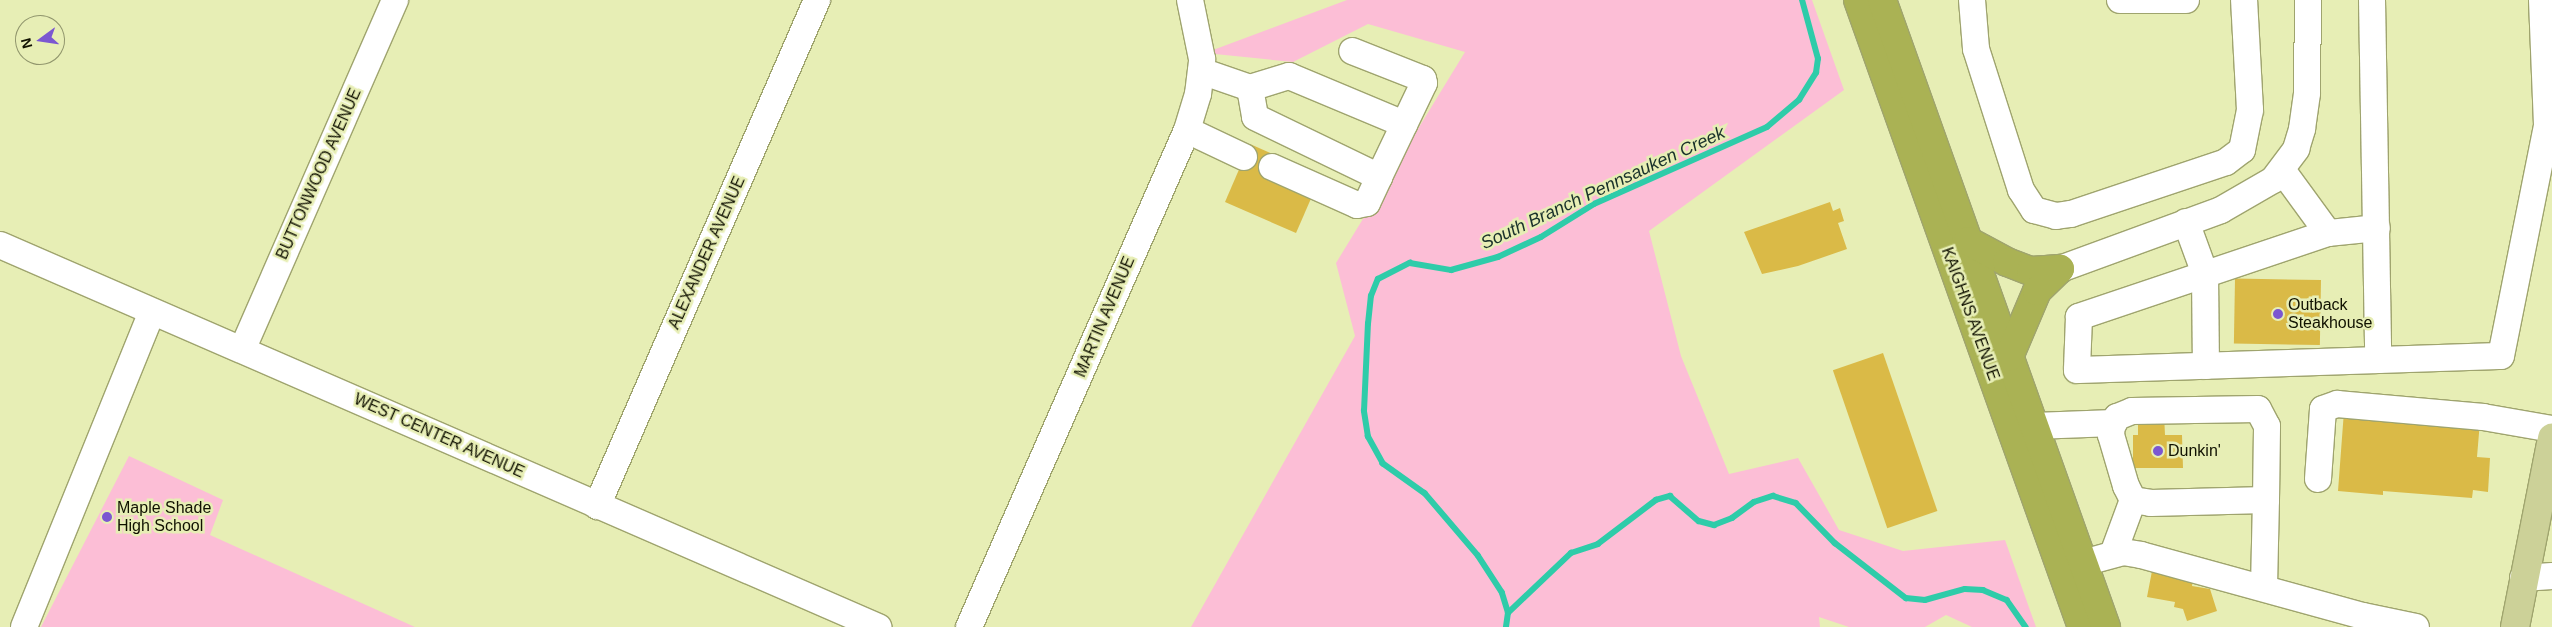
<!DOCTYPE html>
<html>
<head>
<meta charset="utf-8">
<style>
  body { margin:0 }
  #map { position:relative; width:2552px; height:627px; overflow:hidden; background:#e7eeb5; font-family:Arial,sans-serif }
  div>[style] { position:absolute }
  .green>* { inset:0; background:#fcbed6 }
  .stream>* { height:5.5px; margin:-2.75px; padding:0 2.75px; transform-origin:2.75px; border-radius:2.75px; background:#2ecca9 }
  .building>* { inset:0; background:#daba47; transform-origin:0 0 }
  .roads { filter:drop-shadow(1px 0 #9fa46e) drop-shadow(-1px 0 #9fa46e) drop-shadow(0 1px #9fa46e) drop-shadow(0 -1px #9fa46e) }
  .minor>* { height:26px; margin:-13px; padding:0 13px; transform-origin:13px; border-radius:13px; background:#fff }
  .major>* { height:28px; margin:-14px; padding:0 14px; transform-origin:14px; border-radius:14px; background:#ccd198 }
  .highway>* { height:28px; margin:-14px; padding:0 14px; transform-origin:14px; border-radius:14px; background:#aab254 }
  .dots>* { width:14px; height:14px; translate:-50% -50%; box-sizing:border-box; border:2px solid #e7eeb5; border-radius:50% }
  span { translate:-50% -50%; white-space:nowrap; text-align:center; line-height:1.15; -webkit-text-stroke:5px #e7eeb5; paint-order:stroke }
  .street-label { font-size:16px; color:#101100 }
  .poi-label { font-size:16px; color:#101100 }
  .left { translate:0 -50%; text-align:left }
  .water-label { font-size:18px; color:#1a322b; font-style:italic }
  .north { position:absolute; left:15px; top:15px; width:50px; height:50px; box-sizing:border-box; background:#e7eeb5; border:1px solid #91966d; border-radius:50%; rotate:256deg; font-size:14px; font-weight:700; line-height:20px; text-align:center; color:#101100 }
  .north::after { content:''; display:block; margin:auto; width:18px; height:22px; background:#7b57d1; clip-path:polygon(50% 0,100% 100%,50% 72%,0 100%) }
</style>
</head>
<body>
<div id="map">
  <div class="green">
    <i style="clip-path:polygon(1347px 0,1812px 0,1844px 90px,1649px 231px,1681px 356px,1729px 474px,1798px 458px,1839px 530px,1903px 551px,2005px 540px,2036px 627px,1972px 627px,1946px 615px,1925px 627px,1849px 627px,1819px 617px,1820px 627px,1191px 627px,1355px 336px,1336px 263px,1465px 52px,1368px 24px,1293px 62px,1205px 53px)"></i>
    <i style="clip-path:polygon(129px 456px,223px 500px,210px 535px,415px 627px,41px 627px)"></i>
  </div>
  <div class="stream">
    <i style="left:1508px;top:613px;width:87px;rotate:-43.6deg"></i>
    <i style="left:1571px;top:553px;width:28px;rotate:-18deg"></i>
    <i style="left:1598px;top:544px;width:73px;rotate:-37.2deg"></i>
    <i style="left:1656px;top:500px;width:15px;rotate:-16deg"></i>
    <i style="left:1670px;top:496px;width:38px;rotate:41deg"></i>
    <i style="left:1699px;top:521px;width:16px;rotate:15deg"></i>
    <i style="left:1714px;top:525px;width:19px;rotate:-21deg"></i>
    <i style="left:1732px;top:518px;width:27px;rotate:-36deg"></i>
    <i style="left:1754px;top:502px;width:20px;rotate:-18deg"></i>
    <i style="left:1773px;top:496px;width:24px;rotate:17deg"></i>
    <i style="left:1796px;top:503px;width:56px;rotate:45.7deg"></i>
    <i style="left:1835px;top:543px;width:90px;rotate:37.8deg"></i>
    <i style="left:1906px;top:598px;width:19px;rotate:6deg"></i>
    <i style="left:1925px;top:600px;width:41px;rotate:-15.4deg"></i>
    <i style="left:1965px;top:589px;width:18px;rotate:3deg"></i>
    <i style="left:1983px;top:590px;width:26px;rotate:23deg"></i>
    <i style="left:2007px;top:600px;width:33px;rotate:55deg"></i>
    <i style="left:1506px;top:627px;width:14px;rotate:-82deg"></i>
    <i style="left:1508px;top:613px;width:21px;rotate:-107deg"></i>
    <i style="left:1502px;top:593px;width:44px;rotate:-123deg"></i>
    <i style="left:1478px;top:556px;width:82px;rotate:-130.5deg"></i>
    <i style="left:1425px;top:494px;width:52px;rotate:-144.5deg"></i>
    <i style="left:1383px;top:464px;width:31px;rotate:-119deg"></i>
    <i style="left:1368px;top:437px;width:26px;rotate:-99deg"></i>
    <i style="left:1364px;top:411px;width:87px;rotate:-87.4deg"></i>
    <i style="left:1368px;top:324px;width:28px;rotate:-84deg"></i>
    <i style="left:1371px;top:296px;width:18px;rotate:-68deg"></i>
    <i style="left:1378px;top:279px;width:36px;rotate:-27deg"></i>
    <i style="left:1410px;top:263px;width:42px;rotate:9.7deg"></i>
    <i style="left:1451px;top:270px;width:49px;rotate:-15.5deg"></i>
    <i style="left:1498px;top:257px;width:47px;rotate:-24.9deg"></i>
    <i style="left:1541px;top:237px;width:62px;rotate:-31.9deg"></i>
    <i style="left:1594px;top:204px;width:189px;rotate:-24deg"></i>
    <i style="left:1767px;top:127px;width:42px;rotate:-40.2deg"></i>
    <i style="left:1799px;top:100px;width:32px;rotate:-58deg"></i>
    <i style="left:1816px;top:73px;width:14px;rotate:-82deg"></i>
    <i style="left:1818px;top:59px;width:61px;rotate:-105.2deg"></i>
  </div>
  <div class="building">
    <i style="clip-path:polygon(1250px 144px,1277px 156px,1313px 194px,1296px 233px,1225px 202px)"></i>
    <i style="clip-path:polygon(1830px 202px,1833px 211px,1840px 208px,1844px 221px,1838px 223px,1847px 249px,1798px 266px,1762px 274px,1744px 232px)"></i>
    <i style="left:2321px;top:280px;width:65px;height:86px;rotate:91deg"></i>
    <i style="left:1883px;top:353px;width:167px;height:53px;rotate:71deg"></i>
    <i style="clip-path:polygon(2344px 411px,2480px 421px,2477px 457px,2490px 458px,2488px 492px,2473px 490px,2472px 498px,2383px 491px,2383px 495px,2338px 491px)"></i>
    <i style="clip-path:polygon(2138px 414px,2164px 414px,2165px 435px,2182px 435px,2183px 468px,2133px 468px,2133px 435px,2138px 435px)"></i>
    <i style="clip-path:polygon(2152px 571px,2193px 580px,2192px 586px,2210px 589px,2217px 611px,2187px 621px,2183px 609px,2174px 607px,2175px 602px,2147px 597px)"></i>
  </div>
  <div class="roads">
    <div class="minor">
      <i style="left:1972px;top:0;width:49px;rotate:85.3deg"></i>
      <i style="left:1976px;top:49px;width:148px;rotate:72.3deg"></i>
      <i style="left:2021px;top:190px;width:24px;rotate:57deg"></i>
      <i style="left:2034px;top:210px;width:23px;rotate:15deg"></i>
      <i style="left:2056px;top:216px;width:15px;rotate:-8deg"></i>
      <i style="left:2071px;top:214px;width:163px;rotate:-18.5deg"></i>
      <i style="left:2226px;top:162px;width:20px;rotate:-37deg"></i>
      <i style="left:2242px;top:150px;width:41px;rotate:-78.7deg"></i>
      <i style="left:2250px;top:110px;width:110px;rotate:-93.1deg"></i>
      <i style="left:2120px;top:0;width:66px"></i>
      <i style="left:2372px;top:0;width:360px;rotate:89deg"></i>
      <i style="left:1201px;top:71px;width:52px;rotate:19.1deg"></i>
      <i style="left:1250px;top:88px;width:41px;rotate:-17.1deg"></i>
      <i style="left:1289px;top:76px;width:125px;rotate:22.7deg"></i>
      <i style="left:1250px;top:88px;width:29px;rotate:80deg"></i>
      <i style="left:1255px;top:117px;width:138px;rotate:25.8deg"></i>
      <i style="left:1379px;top:177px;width:104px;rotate:-64.4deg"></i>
      <i style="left:1424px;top:83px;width:4px;rotate:-104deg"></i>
      <i style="left:1423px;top:79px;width:76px;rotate:-158.5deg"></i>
      <i style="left:1187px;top:130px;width:63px;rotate:25.3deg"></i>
      <i style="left:1272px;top:167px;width:93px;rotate:24.1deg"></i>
      <i style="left:1357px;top:205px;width:10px;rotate:-11deg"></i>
      <i style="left:1367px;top:203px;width:29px;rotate:-65deg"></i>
      <i style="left:2282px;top:170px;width:78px;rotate:53.9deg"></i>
      <i style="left:2328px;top:233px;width:263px;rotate:161.4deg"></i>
      <i style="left:2079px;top:317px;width:53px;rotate:92.2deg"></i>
      <i style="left:2077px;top:370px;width:424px;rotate:-1.9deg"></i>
      <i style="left:2501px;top:356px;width:236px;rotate:-78.7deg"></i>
      <i style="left:2547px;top:125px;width:125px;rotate:-92.3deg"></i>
      <i style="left:2186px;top:222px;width:55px;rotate:69.9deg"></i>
      <i style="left:2205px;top:274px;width:92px;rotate:89.4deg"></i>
      <i style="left:2328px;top:233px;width:49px;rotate:-5.8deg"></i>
      <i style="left:0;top:245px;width:958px;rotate:23.51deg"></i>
      <i style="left:2060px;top:269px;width:171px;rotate:-20.1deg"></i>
      <i style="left:2221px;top:210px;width:60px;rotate:-30deg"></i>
      <i style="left:2273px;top:180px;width:39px;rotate:-53deg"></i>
      <i style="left:2296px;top:149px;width:21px;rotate:-73deg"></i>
      <i style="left:2302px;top:129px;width:36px;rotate:-82deg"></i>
      <i style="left:2307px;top:93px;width:93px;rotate:-89.4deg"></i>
      <i style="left:243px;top:348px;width:380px;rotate:-66.4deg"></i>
      <i style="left:2034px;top:426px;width:80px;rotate:-2.1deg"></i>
      <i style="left:2318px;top:479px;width:70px;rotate:-85.9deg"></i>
      <i style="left:2323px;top:409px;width:15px;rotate:-20deg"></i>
      <i style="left:2337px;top:404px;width:147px;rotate:5.1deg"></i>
      <i style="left:2483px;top:417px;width:70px;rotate:9.9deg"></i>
      <i style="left:597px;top:506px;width:552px;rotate:-66.5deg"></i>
      <i style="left:2113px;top:554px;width:58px;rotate:-69.7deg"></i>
      <i style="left:2083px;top:563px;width:41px;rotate:-15.4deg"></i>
      <i style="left:2123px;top:552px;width:18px;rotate:9deg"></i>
      <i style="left:2141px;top:555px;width:230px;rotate:15.4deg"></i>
      <i style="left:2363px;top:616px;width:54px;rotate:11.7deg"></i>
      <i style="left:2523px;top:578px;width:29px;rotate:-4deg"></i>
      <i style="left:2264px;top:587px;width:87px;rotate:-88.7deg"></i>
      <i style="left:2266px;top:500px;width:74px;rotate:-89.2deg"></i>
      <i style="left:2267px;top:426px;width:19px;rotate:-118deg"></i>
      <i style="left:2258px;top:409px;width:126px;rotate:179.1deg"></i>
      <i style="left:2132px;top:411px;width:16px;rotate:158deg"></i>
      <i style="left:2117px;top:417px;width:9px;rotate:122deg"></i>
      <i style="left:2112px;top:425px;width:10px;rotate:96deg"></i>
      <i style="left:2111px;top:435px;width:53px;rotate:73.6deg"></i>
      <i style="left:2126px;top:486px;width:16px;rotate:63deg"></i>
      <i style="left:2133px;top:500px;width:18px;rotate:9deg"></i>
      <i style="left:2151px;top:503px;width:115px;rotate:-1.5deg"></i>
      <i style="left:24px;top:627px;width:340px;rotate:-67.9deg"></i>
      <i style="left:969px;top:627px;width:543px;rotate:-66.32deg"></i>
      <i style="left:1187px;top:130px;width:38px;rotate:-73deg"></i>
      <i style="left:1198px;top:94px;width:35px;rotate:-83deg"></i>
      <i style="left:1202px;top:59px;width:60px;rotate:-101.5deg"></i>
    </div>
    <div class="major">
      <i style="left:2515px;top:627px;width:193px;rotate:-78.9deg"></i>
    </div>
    <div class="highway">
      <i style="left:1858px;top:0;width:666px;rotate:70.34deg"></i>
      <i style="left:1882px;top:0;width:666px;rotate:70.34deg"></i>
      <i style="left:1968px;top:241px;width:44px;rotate:28.3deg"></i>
      <i style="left:2007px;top:262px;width:26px;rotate:21deg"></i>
      <i style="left:2031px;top:271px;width:29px;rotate:-4deg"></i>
      <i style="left:2009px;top:357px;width:72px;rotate:-67deg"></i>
      <i style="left:2037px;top:291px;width:32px;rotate:-44deg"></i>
    </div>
  </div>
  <div class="dots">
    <i style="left:2278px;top:314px;background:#7b57d1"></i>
    <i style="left:2158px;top:451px;background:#7b57d1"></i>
    <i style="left:107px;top:517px;background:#7b57d1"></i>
  </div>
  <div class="street-label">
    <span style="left:319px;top:174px;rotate:-66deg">BUTTONWOOD AVENUE</span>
    <span style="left:707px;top:253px;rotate:-66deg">ALEXANDER AVENUE</span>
    <span style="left:1970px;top:314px;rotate:70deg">KAIGHNS AVENUE</span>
    <span style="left:1105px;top:317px;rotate:-67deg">MARTIN AVENUE</span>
    <span style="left:439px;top:436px;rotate:24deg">WEST CENTER AVENUE</span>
  </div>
  <div class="poi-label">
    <span class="left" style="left:2288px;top:314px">Outback<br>Steakhouse</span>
    <span class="left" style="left:2168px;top:451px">Dunkin'</span>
    <span class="left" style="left:117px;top:517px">Maple Shade<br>High School</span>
  </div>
  <div class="water-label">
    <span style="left:1603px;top:188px;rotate:-25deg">South Branch Pennsauken Creek</span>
  </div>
  <div class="north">N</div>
</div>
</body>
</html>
